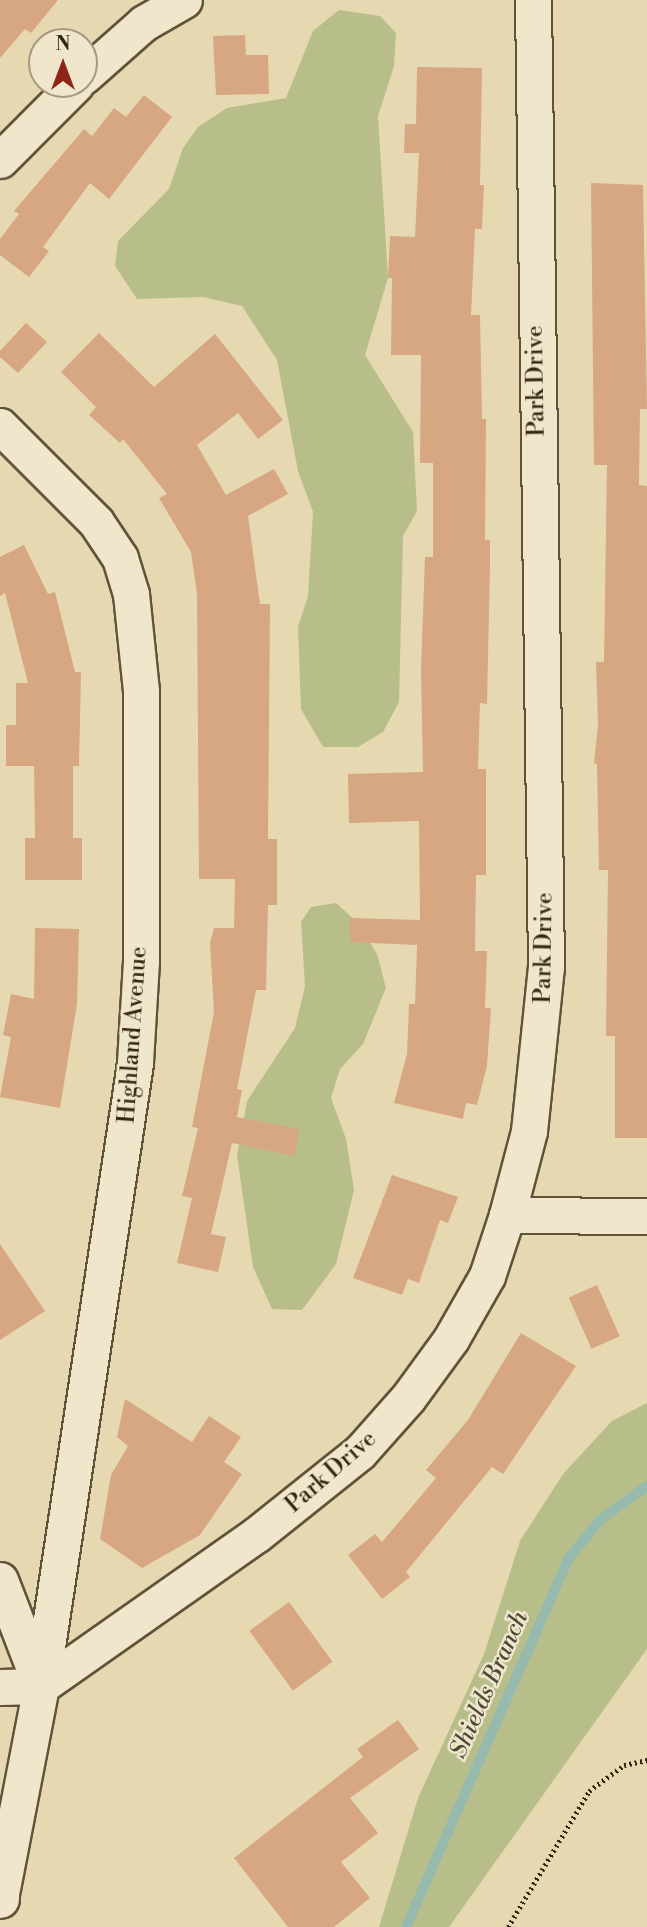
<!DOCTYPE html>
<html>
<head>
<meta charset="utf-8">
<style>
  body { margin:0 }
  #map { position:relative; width:647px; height:1927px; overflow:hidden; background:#e6d9b1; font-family:"Libre Bodoni",serif }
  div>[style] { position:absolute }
  .green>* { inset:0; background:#b8be89 }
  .stream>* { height:10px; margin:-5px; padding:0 5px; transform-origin:5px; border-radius:5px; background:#96baae }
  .building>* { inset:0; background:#d7a683; transform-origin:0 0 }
  .path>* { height:4.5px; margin-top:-2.25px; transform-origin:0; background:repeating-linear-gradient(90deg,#352611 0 2px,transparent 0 5.5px) }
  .roads { filter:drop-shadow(2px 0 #615339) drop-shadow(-2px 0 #615339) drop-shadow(0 2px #615339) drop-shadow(0 -2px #615339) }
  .street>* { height:35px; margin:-17.5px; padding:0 17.5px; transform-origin:17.5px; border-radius:17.5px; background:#efe6cc }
  .secondary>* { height:38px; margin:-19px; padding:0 19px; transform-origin:19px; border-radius:19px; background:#efe6cc }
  span { translate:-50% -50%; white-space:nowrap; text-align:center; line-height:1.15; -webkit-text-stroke:5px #efe6cc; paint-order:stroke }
  .street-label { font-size:23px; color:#352611 }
  .water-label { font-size:24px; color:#4d4b38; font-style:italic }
  .north { position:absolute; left:28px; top:28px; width:70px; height:70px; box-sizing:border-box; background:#efe6cc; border:2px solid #a59981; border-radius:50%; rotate:0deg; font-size:19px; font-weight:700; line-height:28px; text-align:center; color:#352611 }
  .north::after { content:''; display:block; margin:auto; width:24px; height:32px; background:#8f2418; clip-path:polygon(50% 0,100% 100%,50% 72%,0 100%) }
</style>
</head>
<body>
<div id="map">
  <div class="green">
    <i style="clip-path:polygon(339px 10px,380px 16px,396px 33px,394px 66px,378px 116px,388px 278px,365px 355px,413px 432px,417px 511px,403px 536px,399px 702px,383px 732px,358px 747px,323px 747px,301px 709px,298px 627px,308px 596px,313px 512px,298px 471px,277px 360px,242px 306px,203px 297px,137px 299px,115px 266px,118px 241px,169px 189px,183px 148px,198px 127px,227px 108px,286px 98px,313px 31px)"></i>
    <i style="clip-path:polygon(336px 903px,358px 923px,377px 954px,386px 988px,363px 1044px,340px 1069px,331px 1098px,346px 1139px,354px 1190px,336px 1264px,302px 1310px,272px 1309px,253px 1267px,237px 1155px,247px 1101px,295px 1028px,305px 986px,301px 922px,311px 907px)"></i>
    <i style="clip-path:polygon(647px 1403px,647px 1649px,449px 1927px,379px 1927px,418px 1798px,484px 1654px,520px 1541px,563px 1474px,612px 1421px)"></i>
  </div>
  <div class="stream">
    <i style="left:406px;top:1927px;width:402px;rotate:-66.2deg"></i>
    <i style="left:568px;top:1559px;width:50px;rotate:-50.6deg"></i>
    <i style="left:600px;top:1520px;width:58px;rotate:-35.9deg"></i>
  </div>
  <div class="building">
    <i style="clip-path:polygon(0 0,58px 0,31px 33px,25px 29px,0 58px)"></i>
    <i style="clip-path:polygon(245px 35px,246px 55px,268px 55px,269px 94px,216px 95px,213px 36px)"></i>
    <i style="clip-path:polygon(417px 67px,482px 68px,480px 185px,484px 185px,482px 229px,475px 229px,471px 315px,480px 315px,482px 419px,486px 419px,485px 540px,490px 540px,490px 565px,487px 704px,480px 703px,478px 769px,486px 769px,486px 875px,476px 875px,475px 951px,487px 951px,485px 1008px,491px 1008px,487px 1066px,477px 1105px,466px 1103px,463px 1119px,394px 1103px,407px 1054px,409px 1004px,415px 1004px,417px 945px,350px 942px,350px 918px,420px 920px,419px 821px,349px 823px,348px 774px,423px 772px,421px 669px,425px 557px,433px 557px,433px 463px,420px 463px,421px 355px,391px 355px,392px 278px,388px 278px,390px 236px,415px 237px,419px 153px,404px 153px,405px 124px,416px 124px)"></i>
    <i style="clip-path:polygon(144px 95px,172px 117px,109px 199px,90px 183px,43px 247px,49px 251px,29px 277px,0 255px,0 239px,19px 214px,14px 211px,84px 129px,92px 136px,114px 108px,126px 117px)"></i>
    <i style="clip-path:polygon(591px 183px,643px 185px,647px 409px,640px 409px,639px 485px,647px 486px,647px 1138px,615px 1138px,615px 1036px,606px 1036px,608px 870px,599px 870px,597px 764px,594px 763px,598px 725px,596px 662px,604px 662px,607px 465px,594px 465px)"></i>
    <i style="clip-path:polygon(26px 323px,47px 342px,18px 373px,0 357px,0 351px)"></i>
    <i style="clip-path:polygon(99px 333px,154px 387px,215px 334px,283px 420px,258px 439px,238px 413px,197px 445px,226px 495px,274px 469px,288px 494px,248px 516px,260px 604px,270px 604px,268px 839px,277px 839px,277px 905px,268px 905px,266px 990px,256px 990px,237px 1089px,242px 1090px,237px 1117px,299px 1129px,294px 1156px,232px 1143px,211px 1234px,226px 1237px,218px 1272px,177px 1263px,192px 1198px,182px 1196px,198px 1128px,192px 1127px,214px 1012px,210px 943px,214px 928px,234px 928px,235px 879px,199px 879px,197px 594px,191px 552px,159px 498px,167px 494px,123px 439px,120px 443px,89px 415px,96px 407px,61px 372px)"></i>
    <i style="clip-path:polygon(24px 545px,48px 594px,55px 592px,75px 672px,81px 672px,79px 766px,73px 766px,73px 838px,82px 838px,82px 880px,25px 880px,25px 838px,35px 838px,34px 766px,6px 766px,6px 725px,16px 725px,16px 683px,28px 683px,5px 593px,0 596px,0 557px)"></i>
    <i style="clip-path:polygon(35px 928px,79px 929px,77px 1004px,60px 1108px,0 1097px,11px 1037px,3px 1035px,11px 994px,34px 999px)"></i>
    <i style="clip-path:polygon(392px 1175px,458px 1197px,448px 1223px,440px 1220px,419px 1283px,408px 1279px,402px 1295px,353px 1278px)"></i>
    <i style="clip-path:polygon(0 1244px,45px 1311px,0 1340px)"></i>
    <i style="left:597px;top:1285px;width:56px;height:31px;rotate:66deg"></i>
    <i style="clip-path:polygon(521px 1333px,576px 1366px,503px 1474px,492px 1467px,406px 1572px,410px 1577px,382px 1599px,348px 1555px,375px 1534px,382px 1542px,436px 1478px,426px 1470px,468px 1420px)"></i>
    <i style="clip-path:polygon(125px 1399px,192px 1442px,209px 1416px,241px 1437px,224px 1462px,242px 1474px,200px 1535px,142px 1568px,100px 1539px,111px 1475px,128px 1446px,117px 1437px)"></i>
    <i style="left:289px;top:1602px;width:74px;height:49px;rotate:54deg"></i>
    <i style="clip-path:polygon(398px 1720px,419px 1749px,350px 1798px,378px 1833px,341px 1862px,370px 1898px,334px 1927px,288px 1927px,234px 1858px,363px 1757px,357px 1749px)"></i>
  </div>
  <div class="path">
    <i style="left:508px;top:1927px;width:158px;rotate:-59.2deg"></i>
    <i style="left:589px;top:1791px;width:44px;rotate:-36.6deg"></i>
    <i style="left:624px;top:1765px;width:24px;rotate:-12deg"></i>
  </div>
  <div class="roads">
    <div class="street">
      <i style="left:84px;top:76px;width:80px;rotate:-41.5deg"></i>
      <i style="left:144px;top:23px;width:46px;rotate:-29.9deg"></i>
      <i style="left:0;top:160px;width:107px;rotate:-45deg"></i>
      <i style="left:0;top:426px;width:136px;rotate:45deg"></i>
      <i style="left:96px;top:522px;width:43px;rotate:56.3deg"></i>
      <i style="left:120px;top:558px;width:38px;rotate:73deg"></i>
      <i style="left:131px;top:594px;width:98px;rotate:84.1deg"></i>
      <i style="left:141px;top:691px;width:270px;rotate:90deg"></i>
      <i style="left:141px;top:961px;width:102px;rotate:93.4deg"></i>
      <i style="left:135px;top:1063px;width:630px;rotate:98.58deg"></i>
      <i style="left:507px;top:1215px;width:140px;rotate:0.4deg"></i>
      <i style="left:0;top:1580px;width:114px;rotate:68.9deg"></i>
      <i style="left:41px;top:1686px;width:207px;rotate:100.9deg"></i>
      <i style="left:41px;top:1686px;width:263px;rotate:-35.1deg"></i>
      <i style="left:256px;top:1535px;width:133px;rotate:-38.6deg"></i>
      <i style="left:360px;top:1452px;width:72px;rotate:-48.4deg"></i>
      <i style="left:408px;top:1398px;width:73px;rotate:-53.9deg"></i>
      <i style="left:451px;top:1339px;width:73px;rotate:-60.3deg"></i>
      <i style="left:487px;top:1276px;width:64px;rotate:-71.8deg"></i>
      <i style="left:507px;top:1215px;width:87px;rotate:-75.3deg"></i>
      <i style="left:529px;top:1131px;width:165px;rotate:-84.1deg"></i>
      <i style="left:546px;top:967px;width:967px;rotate:-90.77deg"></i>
      <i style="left:0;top:1687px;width:41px;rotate:-1.4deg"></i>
    </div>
    <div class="secondary">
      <i style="left:0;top:1884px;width:15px;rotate:90deg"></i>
    </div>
  </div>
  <div class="street-label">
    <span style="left:536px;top:381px;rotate:-91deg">Park Drive</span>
    <span style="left:544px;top:948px;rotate:-89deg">Park Drive</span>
    <span style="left:133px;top:1035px;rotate:-86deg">Highland Avenue</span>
    <span style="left:331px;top:1472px;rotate:-41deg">Park Drive</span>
  </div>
  <div class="water-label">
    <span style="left:490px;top:1685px;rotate:-66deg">Shields Branch</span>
  </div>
  <div class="north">N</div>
</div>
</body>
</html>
